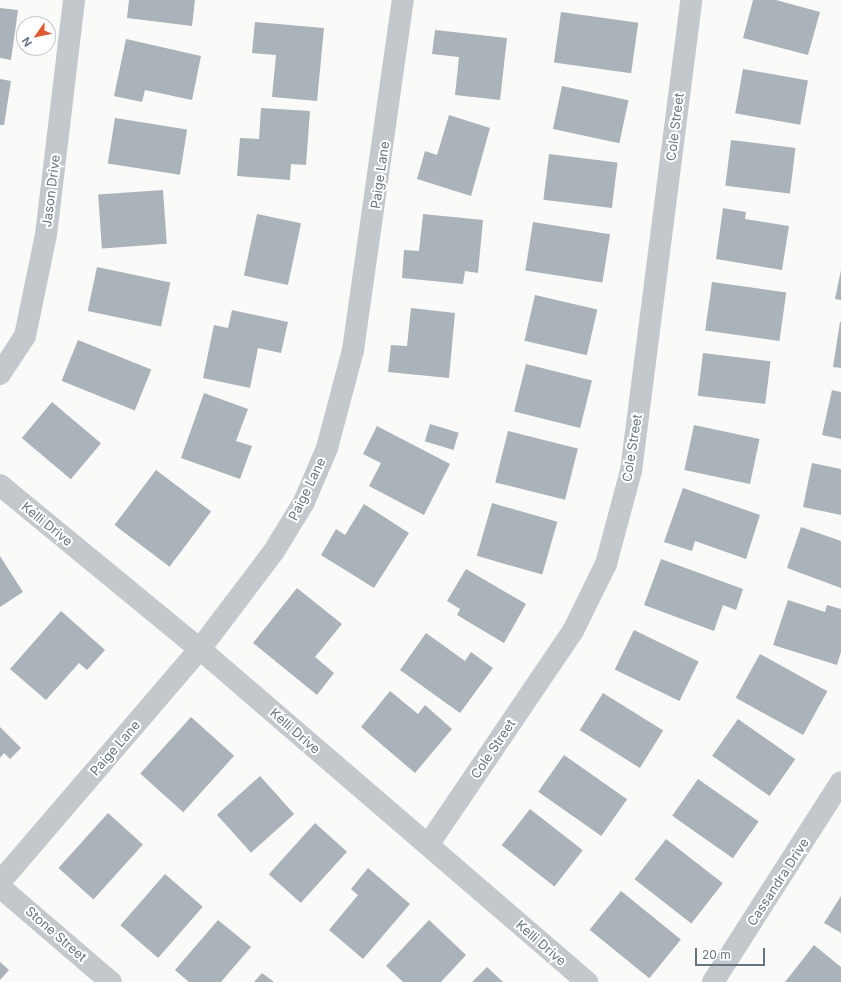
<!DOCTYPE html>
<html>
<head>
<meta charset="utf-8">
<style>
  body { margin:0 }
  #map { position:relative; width:841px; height:982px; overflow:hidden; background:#fafaf8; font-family:Inter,sans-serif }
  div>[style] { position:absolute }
  .building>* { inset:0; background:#aab3b9; transform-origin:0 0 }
  .minor>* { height:22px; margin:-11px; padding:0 11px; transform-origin:11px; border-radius:11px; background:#c3c8cc }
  span { translate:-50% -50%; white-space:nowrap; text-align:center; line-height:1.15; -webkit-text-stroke:4px #fff; paint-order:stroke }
  .street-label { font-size:13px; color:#657683 }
  .north { position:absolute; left:16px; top:16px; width:40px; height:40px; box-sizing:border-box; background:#fff; border:1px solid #c1c8cd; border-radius:50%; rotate:237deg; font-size:11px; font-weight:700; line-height:16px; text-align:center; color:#657683 }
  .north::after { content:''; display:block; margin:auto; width:14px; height:18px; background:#e4572e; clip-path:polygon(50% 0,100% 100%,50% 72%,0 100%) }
  .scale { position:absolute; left:695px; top:948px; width:70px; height:18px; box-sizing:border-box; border:2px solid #657683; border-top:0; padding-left:5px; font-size:12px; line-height:14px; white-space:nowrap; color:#657683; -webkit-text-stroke:3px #fff; paint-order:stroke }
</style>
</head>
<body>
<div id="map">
  <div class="building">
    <i style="clip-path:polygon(129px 0,195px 0,192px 26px,127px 18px)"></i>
    <i style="clip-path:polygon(753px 0,776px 0,820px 12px,808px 55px,743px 38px)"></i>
    <i style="clip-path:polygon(0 8px,18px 10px,11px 60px,0 58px)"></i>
    <i style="left:561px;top:12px;width:78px;height:51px;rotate:8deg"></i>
    <i style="clip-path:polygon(255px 22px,324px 28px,317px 101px,272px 97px,276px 55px,252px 53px)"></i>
    <i style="clip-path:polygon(435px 30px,507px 38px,500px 100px,455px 95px,459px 57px,432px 54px)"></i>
    <i style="clip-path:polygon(126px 39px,201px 56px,192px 100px,145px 90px,142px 102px,114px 96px)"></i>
    <i style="left:743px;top:69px;width:66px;height:45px;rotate:10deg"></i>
    <i style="clip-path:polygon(0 79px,11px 81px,4px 125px,0 125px)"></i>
    <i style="left:562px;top:86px;width:68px;height:44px;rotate:12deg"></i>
    <i style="clip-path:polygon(261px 108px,310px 111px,306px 165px,291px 164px,290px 180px,237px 176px,240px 138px,259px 139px)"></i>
    <i style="clip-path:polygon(449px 115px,490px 128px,471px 196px,417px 179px,425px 151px,437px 155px)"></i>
    <i style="left:115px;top:118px;width:73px;height:46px;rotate:9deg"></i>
    <i style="left:731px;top:140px;width:65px;height:46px;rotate:7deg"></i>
    <i style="left:549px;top:154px;width:69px;height:46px;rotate:7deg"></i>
    <i style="left:163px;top:190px;width:54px;height:65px;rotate:86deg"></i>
    <i style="clip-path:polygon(723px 208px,746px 212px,745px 219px,789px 226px,782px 270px,716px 259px)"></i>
    <i style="left:257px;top:214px;width:45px;height:63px;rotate:12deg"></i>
    <i style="clip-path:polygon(423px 214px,483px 220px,478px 273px,465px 271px,463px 284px,402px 278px,404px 250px,419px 251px)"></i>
    <i style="left:533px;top:222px;width:78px;height:49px;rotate:9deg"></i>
    <i style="left:97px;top:267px;width:75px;height:45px;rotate:12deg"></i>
    <i style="clip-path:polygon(841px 270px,841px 300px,835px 299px)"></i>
    <i style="left:712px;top:282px;width:75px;height:49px;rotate:8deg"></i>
    <i style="left:535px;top:295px;width:64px;height:47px;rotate:13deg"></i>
    <i style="clip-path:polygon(411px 308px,455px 313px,449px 378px,388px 372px,391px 345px,407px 346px)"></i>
    <i style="clip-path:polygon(232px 310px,288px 322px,281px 353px,258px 348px,250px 388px,203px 378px,214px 325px,228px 328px)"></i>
    <i style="clip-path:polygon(840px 322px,841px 322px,841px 368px,833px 367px)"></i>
    <i style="left:78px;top:340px;width:79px;height:44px;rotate:22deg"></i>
    <i style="left:703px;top:353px;width:68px;height:43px;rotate:7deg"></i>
    <i style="left:526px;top:364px;width:68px;height:49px;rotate:14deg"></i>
    <i style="clip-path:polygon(832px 390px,841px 392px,841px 439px,822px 435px)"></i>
    <i style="clip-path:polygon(204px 393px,248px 409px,236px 441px,252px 446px,240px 479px,181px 458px)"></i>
    <i style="left:52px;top:402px;width:64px;height:47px;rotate:40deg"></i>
    <i style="left:430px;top:424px;width:30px;height:18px;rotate:17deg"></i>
    <i style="left:694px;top:425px;width:67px;height:46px;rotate:12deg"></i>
    <i style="clip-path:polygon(377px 426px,450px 464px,424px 515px,369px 486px,381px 463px,363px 454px)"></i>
    <i style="left:508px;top:431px;width:72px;height:53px;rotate:14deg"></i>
    <i style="clip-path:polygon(812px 463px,841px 469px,841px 515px,803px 507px)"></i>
    <i style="left:156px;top:470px;width:69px;height:69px;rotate:37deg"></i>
    <i style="clip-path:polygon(683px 488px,760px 515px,746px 559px,695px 541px,692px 551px,664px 542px)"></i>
    <i style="left:492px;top:503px;width:68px;height:55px;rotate:16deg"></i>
    <i style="clip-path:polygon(364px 504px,409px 533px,374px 588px,321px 555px,336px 529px,345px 535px)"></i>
    <i style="clip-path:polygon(801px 527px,841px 541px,841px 588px,787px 568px)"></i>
    <i style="clip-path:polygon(0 556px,23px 592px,0 607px)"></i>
    <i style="clip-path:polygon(661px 559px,743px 589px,736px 610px,723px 605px,714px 631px,644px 605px)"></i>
    <i style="clip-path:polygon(466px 569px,526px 604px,504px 643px,457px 615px,460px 609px,447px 601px)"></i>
    <i style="clip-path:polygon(297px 588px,342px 624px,315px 657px,334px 673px,317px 695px,253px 643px)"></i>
    <i style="clip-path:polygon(788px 600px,825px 612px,827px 605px,841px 609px,841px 652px,837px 665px,773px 645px)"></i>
    <i style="clip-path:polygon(61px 611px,105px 650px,87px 670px,79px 663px,46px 700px,10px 669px)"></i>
    <i style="left:634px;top:630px;width:72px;height:44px;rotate:26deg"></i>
    <i style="clip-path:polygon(426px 633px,465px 661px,471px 652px,493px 668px,460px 713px,400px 670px)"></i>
    <i style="left:760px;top:654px;width:77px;height:50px;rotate:29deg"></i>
    <i style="clip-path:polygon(390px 691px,418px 714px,425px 705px,452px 729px,415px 773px,361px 727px)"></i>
    <i style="left:603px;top:693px;width:71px;height:44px;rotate:32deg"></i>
    <i style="left:191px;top:717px;width:58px;height:76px;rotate:42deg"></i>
    <i style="left:738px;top:719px;width:70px;height:45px;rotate:35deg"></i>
    <i style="clip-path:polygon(0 727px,21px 748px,10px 759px,4px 753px,0 758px)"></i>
    <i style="left:564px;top:755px;width:77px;height:45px;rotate:35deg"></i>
    <i style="left:260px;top:776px;width:51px;height:58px;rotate:48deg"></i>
    <i style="left:698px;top:779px;width:74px;height:45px;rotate:35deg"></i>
    <i style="left:530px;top:809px;width:67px;height:46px;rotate:38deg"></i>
    <i style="left:108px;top:813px;width:47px;height:74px;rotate:42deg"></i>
    <i style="left:315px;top:823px;width:43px;height:69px;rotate:42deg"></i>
    <i style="left:666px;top:839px;width:72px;height:51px;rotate:38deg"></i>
    <i style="clip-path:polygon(368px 868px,410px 904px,363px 959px,329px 930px,358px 895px,351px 889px)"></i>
    <i style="left:165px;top:874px;width:50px;height:68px;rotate:41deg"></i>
    <i style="left:621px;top:891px;width:77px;height:50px;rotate:39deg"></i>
    <i style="clip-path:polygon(841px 896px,841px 933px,824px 923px)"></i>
    <i style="clip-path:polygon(218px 920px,251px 947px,221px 982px,189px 982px,175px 970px)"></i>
    <i style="clip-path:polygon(429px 920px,466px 955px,441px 982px,403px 982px,386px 966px)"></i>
    <i style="clip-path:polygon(814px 945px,841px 967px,841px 982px,785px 982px)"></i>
    <i style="clip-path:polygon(0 962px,9px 970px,0 980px)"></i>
    <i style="clip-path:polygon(487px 967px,503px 982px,472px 982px)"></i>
    <i style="clip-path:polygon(262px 973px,274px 982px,254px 982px)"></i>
  </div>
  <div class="minor">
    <i style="left:0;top:374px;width:45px;rotate:-56.7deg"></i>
    <i style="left:25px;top:336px;width:103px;rotate:-78.3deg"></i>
    <i style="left:46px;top:235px;width:237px;rotate:-83.2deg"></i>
    <i style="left:0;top:485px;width:259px;rotate:39.4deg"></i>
    <i style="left:200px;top:649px;width:511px;rotate:40.71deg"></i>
    <i style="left:428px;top:845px;width:258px;rotate:-55.9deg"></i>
    <i style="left:573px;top:631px;width:75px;rotate:-63.8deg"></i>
    <i style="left:606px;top:564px;width:96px;rotate:-75deg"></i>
    <i style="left:631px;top:471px;width:475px;rotate:-82.7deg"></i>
    <i style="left:0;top:882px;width:307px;rotate:-49.4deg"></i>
    <i style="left:200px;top:649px;width:123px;rotate:-52.9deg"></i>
    <i style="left:274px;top:551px;width:57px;rotate:-58.5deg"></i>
    <i style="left:304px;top:502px;width:59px;rotate:-66.9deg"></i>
    <i style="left:327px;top:448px;width:101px;rotate:-75.1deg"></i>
    <i style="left:353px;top:350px;width:354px;rotate:-81.9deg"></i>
    <i style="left:0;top:887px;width:146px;rotate:40.6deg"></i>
    <i style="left:713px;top:982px;width:237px;rotate:-57.4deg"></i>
  </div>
  <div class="street-label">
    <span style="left:675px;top:127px;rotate:-83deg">Cole Street</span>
    <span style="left:380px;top:175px;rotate:-82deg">Paige Lane</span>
    <span style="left:51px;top:191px;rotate:-83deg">Jason Drive</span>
    <span style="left:632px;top:448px;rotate:-81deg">Cole Street</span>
    <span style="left:307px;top:489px;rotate:-64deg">Paige Lane</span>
    <span style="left:47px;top:524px;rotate:39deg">Kelli Drive</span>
    <span style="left:295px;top:731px;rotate:41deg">Kelli Drive</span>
    <span style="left:115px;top:748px;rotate:-49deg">Paige Lane</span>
    <span style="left:493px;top:749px;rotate:-56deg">Cole Street</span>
    <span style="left:778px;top:882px;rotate:-57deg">Cassandra Drive</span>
    <span style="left:56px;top:934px;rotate:41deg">Stone Street</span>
    <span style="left:541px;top:943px;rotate:41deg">Kelli Drive</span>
  </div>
  <div class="north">N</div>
  <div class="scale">20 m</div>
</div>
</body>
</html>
